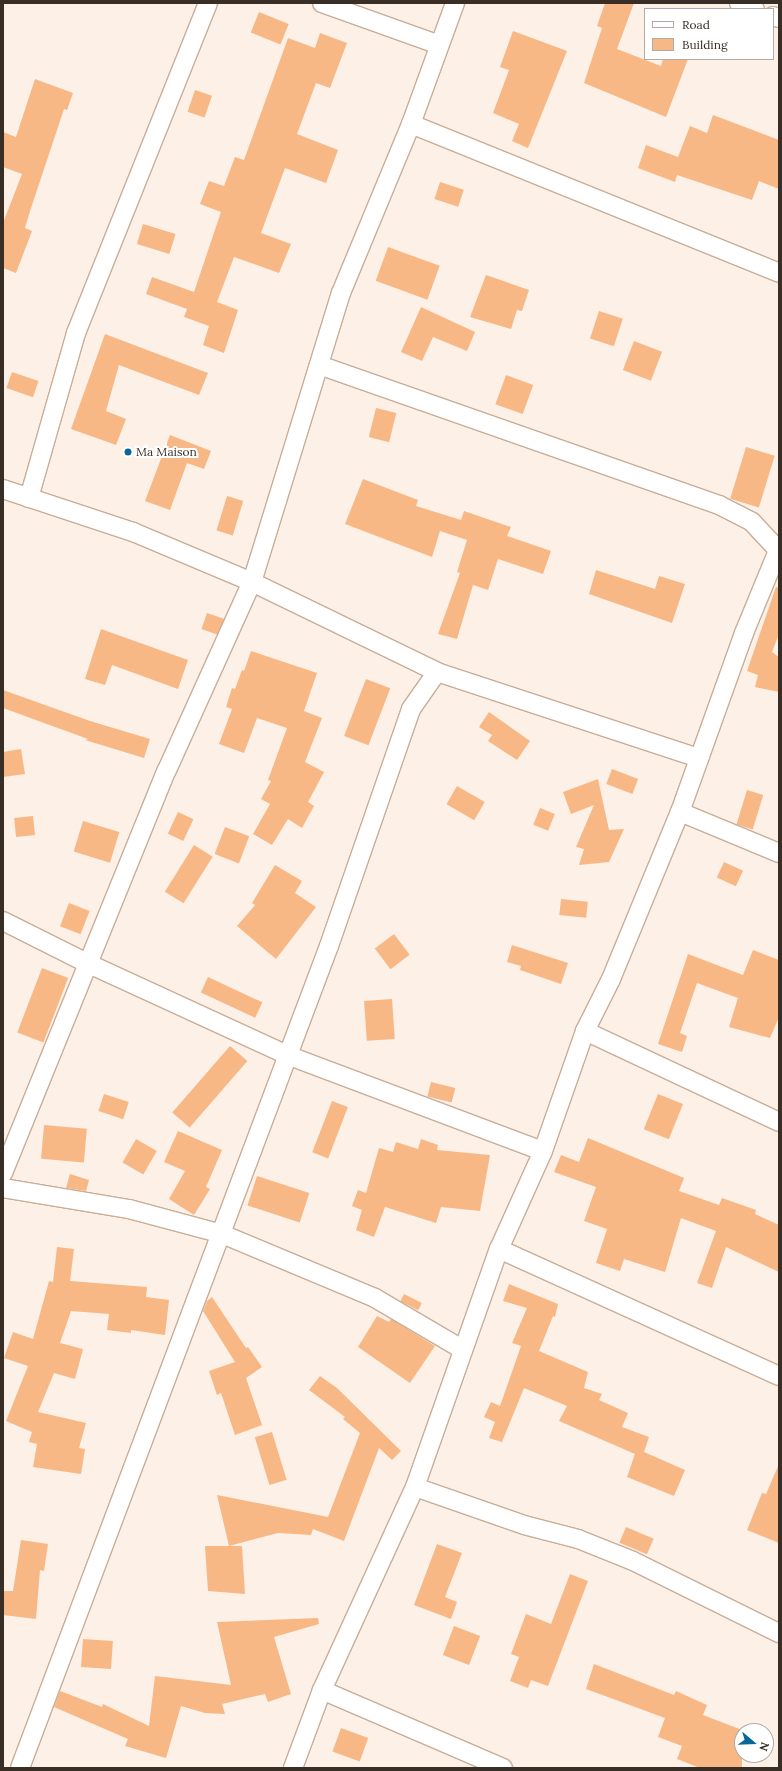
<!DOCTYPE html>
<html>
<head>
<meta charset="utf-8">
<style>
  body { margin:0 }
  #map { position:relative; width:782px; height:1771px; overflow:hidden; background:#fcf0e7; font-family:Lora,serif }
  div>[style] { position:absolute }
  .building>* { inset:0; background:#f8b885; transform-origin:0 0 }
  .roads { filter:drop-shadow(1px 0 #c9ad97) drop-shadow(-1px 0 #c9ad97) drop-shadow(0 1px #c9ad97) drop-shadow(0 -1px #c9ad97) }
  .minor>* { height:18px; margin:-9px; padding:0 9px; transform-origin:9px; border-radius:9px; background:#fff }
  .dots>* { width:11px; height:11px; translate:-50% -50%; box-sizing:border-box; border:2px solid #fff; border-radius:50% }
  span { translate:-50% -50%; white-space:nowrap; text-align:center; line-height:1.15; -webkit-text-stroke:4px #fff; paint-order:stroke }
  .poi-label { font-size:12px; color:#392e26 }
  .left { translate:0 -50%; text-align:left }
  .frame { position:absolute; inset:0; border:4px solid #392e26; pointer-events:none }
  .legend { position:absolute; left:644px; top:8px; width:130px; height:52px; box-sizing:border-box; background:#fff; border:1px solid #b0aba8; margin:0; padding:5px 7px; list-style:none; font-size:12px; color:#392e26 }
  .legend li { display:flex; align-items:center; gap:8px; height:20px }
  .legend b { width:20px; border:1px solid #b0aba8 }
  .north { position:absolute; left:734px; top:1723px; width:40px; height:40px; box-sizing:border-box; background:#fff; border:1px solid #b0aba8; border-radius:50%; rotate:109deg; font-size:11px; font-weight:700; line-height:16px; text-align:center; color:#392e26 }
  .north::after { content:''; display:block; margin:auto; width:14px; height:18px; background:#076796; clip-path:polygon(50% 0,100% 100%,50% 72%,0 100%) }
</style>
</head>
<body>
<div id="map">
  <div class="building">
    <i style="clip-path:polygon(605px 3px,634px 3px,617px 49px,661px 66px,663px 59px,688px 59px,666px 117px,584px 83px,602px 28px,597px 26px)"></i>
    <i style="left:259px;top:12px;width:32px;height:22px;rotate:22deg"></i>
    <i style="clip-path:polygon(513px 31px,567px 51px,528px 148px,512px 141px,519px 124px,493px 113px,509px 70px,500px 67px)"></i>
    <i style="clip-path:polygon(320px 33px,347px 43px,330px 88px,316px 83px,297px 134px,338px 150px,326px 183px,285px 168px,261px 233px,291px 244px,279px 273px,234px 257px,217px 302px,238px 310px,224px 353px,203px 345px,209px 326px,184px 317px,187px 309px,146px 294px,152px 277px,194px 292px,221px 212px,200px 204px,209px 181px,224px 186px,235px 157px,244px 160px,288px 38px,315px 48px)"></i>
    <i style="clip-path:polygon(35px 79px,73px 93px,67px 110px,64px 109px,30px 211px,25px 228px,32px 231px,16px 273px,3px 268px,3px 223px,22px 174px,3px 167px,3px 132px,16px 137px)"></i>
    <i style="left:195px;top:90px;width:18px;height:23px;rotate:19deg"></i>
    <i style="clip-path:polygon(713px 115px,779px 140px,779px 189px,759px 181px,752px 200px,677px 175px,675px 182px,638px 168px,646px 145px,678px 157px,690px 126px,707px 133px)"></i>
    <i style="left:440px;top:182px;width:25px;height:18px;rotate:18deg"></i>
    <i style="left:143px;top:224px;width:34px;height:21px;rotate:17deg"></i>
    <i style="left:388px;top:247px;width:55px;height:36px;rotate:20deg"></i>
    <i style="clip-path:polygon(486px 275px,529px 290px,522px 311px,517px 310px,511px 329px,470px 317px)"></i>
    <i style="clip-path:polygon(421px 307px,475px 332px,467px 351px,433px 337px,422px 361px,401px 352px)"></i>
    <i style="left:599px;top:311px;width:25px;height:29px;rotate:18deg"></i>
    <i style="clip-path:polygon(105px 334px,208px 373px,199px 395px,119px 365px,106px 411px,126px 419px,116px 445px,71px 429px)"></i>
    <i style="left:634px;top:341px;width:30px;height:31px;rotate:21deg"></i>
    <i style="left:12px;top:372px;width:28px;height:17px;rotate:19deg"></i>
    <i style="left:506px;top:375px;width:29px;height:31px;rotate:20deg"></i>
    <i style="left:376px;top:408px;width:21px;height:30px;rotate:14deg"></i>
    <i style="clip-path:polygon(170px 435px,211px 451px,204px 469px,187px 463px,170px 510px,145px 501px)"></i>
    <i style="left:746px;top:447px;width:30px;height:54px;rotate:17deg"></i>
    <i style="clip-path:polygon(363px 479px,418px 500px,416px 506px,461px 520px,464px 511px,511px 527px,507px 536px,551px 551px,543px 574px,498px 559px,488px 590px,473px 585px,457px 639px,438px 634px,460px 573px,457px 572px,467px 540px,440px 531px,432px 557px,345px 524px)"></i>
    <i style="left:227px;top:496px;width:17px;height:36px;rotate:17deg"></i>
    <i style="clip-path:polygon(596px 570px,655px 589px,659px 576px,685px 584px,672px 623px,589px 594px)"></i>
    <i style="clip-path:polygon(776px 587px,779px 588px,779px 634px,772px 652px,779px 657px,779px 692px,755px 687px,758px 675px,747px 671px)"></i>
    <i style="left:207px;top:613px;width:18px;height:17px;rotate:19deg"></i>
    <i style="clip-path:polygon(101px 629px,188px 660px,178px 689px,112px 665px,105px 685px,85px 679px)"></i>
    <i style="clip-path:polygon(251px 651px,317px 673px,304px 711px,322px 718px,305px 762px,324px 772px,308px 802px,314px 806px,302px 828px,288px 819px,272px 845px,253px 834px,270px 804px,261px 799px,271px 781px,268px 780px,287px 728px,257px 718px,244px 753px,219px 744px,232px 709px,226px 707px,232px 688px,235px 689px,242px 670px,244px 671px)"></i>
    <i style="left:366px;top:679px;width:26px;height:61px;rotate:21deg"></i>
    <i style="clip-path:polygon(3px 690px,90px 721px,150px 739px,144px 758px,85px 740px,88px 739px,3px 708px)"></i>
    <i style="clip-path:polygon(489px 712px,530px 741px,517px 760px,488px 741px,492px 735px,479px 727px)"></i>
    <i style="clip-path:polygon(21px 749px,25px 774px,3px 777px,3px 752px)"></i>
    <i style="left:612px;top:769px;width:28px;height:16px;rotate:21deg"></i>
    <i style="clip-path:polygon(598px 779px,609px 830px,624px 829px,609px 862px,579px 865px,584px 849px,576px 847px,594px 805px,571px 814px,563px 792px)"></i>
    <i style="left:457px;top:786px;width:32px;height:21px;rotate:30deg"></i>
    <i style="left:747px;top:790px;width:17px;height:36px;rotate:17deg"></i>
    <i style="left:540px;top:808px;width:16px;height:18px;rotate:22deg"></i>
    <i style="left:178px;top:812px;width:17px;height:24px;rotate:25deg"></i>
    <i style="left:33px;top:816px;width:19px;height:19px;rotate:84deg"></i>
    <i style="left:83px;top:821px;width:38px;height:32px;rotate:17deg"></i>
    <i style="left:225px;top:827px;width:26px;height:29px;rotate:21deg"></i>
    <i style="left:194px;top:845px;width:22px;height:55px;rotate:32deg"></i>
    <i style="left:724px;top:862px;width:21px;height:17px;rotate:25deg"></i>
    <i style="clip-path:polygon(275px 865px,302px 881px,295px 893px,316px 907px,276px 959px,237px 926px,255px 905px,252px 903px)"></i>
    <i style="left:561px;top:899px;width:27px;height:16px;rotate:6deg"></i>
    <i style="left:69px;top:903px;width:22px;height:25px;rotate:21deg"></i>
    <i style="left:394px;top:934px;width:26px;height:24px;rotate:53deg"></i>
    <i style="clip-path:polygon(512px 945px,568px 963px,561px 984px,520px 970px,521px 966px,507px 962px)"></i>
    <i style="clip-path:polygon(753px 950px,779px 960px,779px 1017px,770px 1038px,729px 1027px,738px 998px,697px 983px,680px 1033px,687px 1036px,682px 1052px,658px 1044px,688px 954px,743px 975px)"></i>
    <i style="left:42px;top:968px;width:28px;height:69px;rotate:21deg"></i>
    <i style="left:208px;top:977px;width:60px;height:17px;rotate:25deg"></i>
    <i style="left:392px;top:999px;width:40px;height:28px;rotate:86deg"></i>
    <i style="left:230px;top:1046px;width:23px;height:88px;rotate:41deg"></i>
    <i style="left:431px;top:1082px;width:25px;height:15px;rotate:14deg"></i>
    <i style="left:104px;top:1094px;width:26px;height:18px;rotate:18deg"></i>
    <i style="left:658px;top:1094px;width:27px;height:38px;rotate:22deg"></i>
    <i style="left:332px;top:1101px;width:17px;height:55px;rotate:21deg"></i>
    <i style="left:44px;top:1125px;width:43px;height:34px;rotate:5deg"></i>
    <i style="clip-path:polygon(178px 1131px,222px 1150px,206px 1187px,210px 1189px,194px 1215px,169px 1199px,185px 1171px,164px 1162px)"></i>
    <i style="clip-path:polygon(588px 1138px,684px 1178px,679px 1191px,719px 1205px,722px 1198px,756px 1210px,755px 1214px,779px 1225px,779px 1272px,726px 1247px,712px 1288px,697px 1283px,716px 1231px,681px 1218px,665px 1272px,624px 1259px,620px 1271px,596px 1263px,607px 1229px,584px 1221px,596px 1187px,554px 1172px,561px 1155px,579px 1162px)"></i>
    <i style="left:136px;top:1139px;width:24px;height:27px;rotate:30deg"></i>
    <i style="clip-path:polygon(421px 1139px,438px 1145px,437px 1150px,490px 1155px,480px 1211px,441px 1207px,436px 1223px,385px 1207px,374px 1237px,356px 1230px,362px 1210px,352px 1206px,358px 1190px,366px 1193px,379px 1148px,393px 1152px,396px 1142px,418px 1149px)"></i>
    <i style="clip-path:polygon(70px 1174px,89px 1180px,86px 1191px,66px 1188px)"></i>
    <i style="left:257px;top:1176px;width:55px;height:31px;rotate:18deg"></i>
    <i style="clip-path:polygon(57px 1247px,74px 1249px,70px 1281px,147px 1287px,146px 1297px,169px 1300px,165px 1335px,131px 1330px,131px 1333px,107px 1330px,109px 1314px,71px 1311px,60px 1343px,83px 1349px,75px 1379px,54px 1373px,38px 1412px,86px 1423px,79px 1448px,85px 1449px,81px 1474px,33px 1467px,37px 1444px,29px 1442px,32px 1432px,6px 1421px,28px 1366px,4px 1358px,13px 1332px,33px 1339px,49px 1281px,53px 1282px)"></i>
    <i style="clip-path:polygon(509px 1284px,558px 1304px,555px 1317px,553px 1316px,539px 1351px,588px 1372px,584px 1388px,602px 1394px,599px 1400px,628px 1413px,622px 1427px,649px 1437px,644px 1452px,685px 1470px,674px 1496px,627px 1477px,635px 1454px,559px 1421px,567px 1406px,524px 1388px,502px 1442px,489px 1438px,495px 1422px,484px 1417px,491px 1402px,500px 1406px,521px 1346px,512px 1343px,527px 1308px,503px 1301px)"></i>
    <i style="left:404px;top:1294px;width:20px;height:8px;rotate:27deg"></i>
    <i style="clip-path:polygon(212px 1297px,246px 1348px,248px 1347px,262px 1367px,246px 1378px,262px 1425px,235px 1435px,221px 1393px,217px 1395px,209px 1371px,235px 1362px,203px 1311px,207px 1301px)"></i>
    <i style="clip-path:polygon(377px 1316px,389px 1322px,391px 1319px,435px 1346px,410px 1383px,358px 1347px)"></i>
    <i style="clip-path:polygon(320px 1376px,337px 1388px,401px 1451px,392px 1460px,379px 1448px,344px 1541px,313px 1529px,311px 1535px,278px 1533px,229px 1546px,217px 1495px,328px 1517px,360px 1433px,343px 1419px,345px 1417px,309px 1390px)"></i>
    <i style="left:272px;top:1432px;width:50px;height:18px;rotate:73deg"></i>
    <i style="clip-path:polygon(779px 1464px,779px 1543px,747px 1530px,762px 1493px,766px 1494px)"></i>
    <i style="left:626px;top:1527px;width:30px;height:17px;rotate:23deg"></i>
    <i style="clip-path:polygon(21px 1540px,48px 1544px,44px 1571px,40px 1570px,36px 1619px,3px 1615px,3px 1591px,13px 1591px)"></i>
    <i style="clip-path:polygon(437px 1544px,462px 1553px,445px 1597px,457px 1602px,451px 1619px,414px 1605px)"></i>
    <i style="clip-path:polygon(205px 1546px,242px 1546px,245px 1594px,208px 1591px)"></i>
    <i style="clip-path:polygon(570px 1574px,588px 1581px,548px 1686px,531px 1680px,528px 1688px,510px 1681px,519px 1657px,511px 1654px,526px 1614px,551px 1624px)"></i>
    <i style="clip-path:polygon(318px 1618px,319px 1624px,274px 1637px,291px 1694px,268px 1702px,265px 1694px,222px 1704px,225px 1714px,205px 1713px,181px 1706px,166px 1758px,125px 1746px,128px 1739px,54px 1707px,60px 1691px,102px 1707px,103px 1704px,149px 1726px,155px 1676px,231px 1685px,217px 1622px)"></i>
    <i style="left:454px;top:1626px;width:28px;height:31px;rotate:21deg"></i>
    <i style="left:83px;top:1639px;width:30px;height:28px;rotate:4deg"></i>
    <i style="clip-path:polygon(594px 1664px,674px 1695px,676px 1691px,707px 1705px,703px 1715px,742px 1730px,742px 1768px,700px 1768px,677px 1759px,682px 1746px,658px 1737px,665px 1718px,586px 1689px)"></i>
    <i style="left:341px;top:1728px;width:29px;height:25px;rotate:20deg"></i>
  </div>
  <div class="roads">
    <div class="minor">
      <i style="left:322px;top:3px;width:124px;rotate:19.7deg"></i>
      <i style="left:739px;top:3px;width:17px;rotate:21deg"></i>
      <i style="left:773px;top:16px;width:6px;rotate:18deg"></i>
      <i style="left:411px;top:124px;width:397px;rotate:22deg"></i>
      <i style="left:319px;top:365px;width:424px;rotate:19.3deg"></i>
      <i style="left:719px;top:505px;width:37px;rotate:27deg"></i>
      <i style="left:752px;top:522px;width:40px;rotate:47deg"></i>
      <i style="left:3px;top:489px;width:137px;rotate:18.3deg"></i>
      <i style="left:133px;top:532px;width:129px;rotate:22.8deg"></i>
      <i style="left:252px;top:582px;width:206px;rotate:25.9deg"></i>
      <i style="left:437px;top:672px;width:276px;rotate:18.2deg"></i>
      <i style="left:29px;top:498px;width:172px;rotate:-74.1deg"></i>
      <i style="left:76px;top:333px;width:355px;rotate:-68.2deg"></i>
      <i style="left:680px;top:812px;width:107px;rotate:22.5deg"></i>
      <i style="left:3px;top:921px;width:94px;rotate:26.6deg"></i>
      <i style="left:87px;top:963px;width:220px;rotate:24.7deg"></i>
      <i style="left:287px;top:1055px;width:273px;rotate:20.6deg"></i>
      <i style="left:585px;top:1031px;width:214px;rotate:25.1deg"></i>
      <i style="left:3px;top:1173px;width:435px;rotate:-67.9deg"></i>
      <i style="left:167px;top:770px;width:206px;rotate:-65.7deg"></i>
      <i style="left:252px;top:582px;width:302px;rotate:-72.9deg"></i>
      <i style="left:341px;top:293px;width:183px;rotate:-67.5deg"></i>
      <i style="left:411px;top:124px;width:129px;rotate:-70deg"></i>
      <i style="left:3px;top:1188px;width:128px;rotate:9.5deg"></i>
      <i style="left:129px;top:1209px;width:96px;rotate:15deg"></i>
      <i style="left:222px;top:1234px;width:166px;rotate:22.7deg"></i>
      <i style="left:375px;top:1298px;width:101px;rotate:30.4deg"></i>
      <i style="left:499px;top:1249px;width:307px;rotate:24.4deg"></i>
      <i style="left:415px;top:1487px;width:115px;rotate:19.2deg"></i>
      <i style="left:524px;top:1525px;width:56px;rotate:14.5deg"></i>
      <i style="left:578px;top:1539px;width:59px;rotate:21.8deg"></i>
      <i style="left:633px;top:1561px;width:163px;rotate:26.3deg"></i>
      <i style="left:322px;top:1690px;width:197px;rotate:23.3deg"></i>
      <i style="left:20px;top:1768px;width:878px;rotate:-69.4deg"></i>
      <i style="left:329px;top:946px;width:251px;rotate:-70.9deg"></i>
      <i style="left:411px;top:709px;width:45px;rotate:-54.9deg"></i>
      <i style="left:293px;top:1768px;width:83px;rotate:-69.6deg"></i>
      <i style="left:322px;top:1690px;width:223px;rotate:-65.4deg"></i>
      <i style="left:415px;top:1487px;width:252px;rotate:-70.6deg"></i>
      <i style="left:499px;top:1249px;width:107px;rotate:-65.8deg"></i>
      <i style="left:543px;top:1151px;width:127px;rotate:-70.7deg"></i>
      <i style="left:585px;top:1031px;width:58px;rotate:-63.4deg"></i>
      <i style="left:611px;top:979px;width:181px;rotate:-67.6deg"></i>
      <i style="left:680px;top:812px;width:190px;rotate:-70.3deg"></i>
      <i style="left:744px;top:633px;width:92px;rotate:-67.6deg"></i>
    </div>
  </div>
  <div class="dots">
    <i style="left:128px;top:452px;background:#076796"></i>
  </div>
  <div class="poi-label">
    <span class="left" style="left:136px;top:452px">Ma Maison</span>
  </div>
  <div class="frame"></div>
  <ul class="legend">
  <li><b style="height:5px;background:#fff"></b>Road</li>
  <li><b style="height:11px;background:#f8b885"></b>Building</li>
  </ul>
  <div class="north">N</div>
</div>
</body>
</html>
